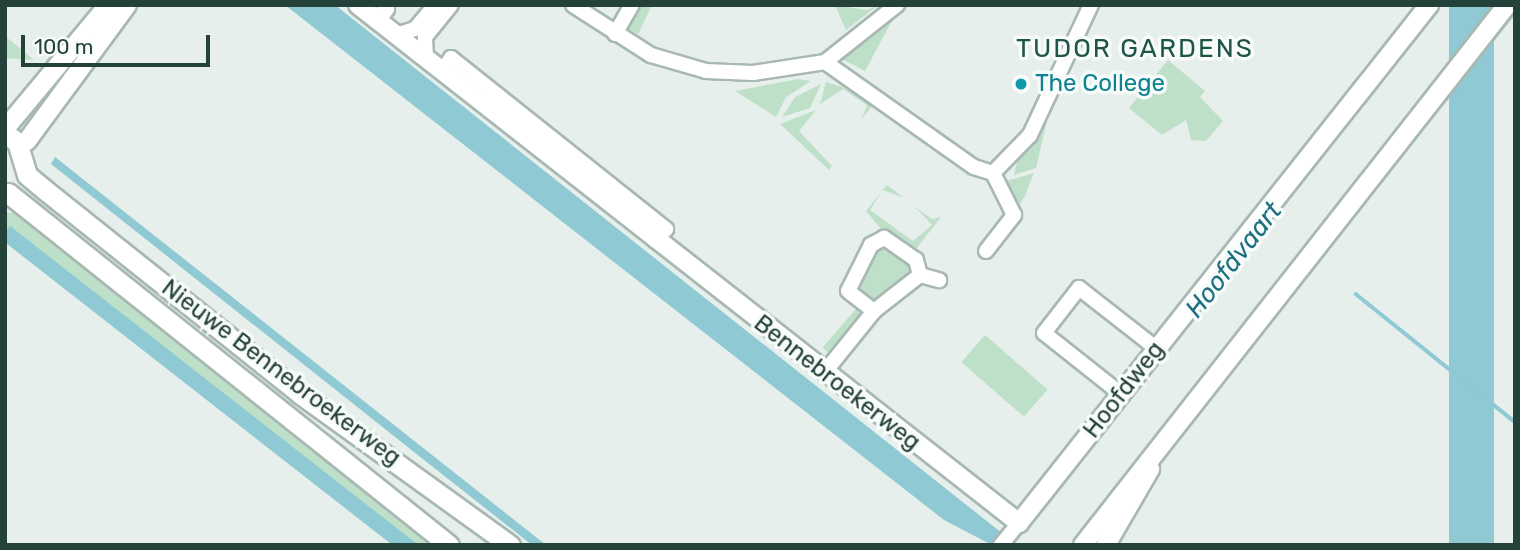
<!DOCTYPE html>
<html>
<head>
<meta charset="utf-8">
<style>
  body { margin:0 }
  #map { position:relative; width:1520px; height:550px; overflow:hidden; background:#e6efeb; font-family:Rubik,sans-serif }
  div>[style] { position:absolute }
  .green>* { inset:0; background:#bfe0c8; transform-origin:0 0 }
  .water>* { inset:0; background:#8ec9d4; transform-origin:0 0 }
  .stream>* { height:3.5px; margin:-1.75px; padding:0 1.75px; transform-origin:1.75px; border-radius:1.75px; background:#8ec9d4 }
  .roads { filter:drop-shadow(2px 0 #a8b8b2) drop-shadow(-2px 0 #a8b8b2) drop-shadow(0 2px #a8b8b2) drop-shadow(0 -2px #a8b8b2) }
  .minor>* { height:14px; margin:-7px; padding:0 7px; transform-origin:7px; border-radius:7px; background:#fff }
  .tertiary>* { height:18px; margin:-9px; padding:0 9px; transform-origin:9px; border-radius:9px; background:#fff }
  .secondary>* { height:19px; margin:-9.5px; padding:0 9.5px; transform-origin:9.5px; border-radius:9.5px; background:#fff }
  .dots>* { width:19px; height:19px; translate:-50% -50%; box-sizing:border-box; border:4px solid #f7fbf9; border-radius:50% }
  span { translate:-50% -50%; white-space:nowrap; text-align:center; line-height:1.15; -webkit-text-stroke:7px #f7fbf9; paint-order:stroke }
  .culture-label { font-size:24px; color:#0d838f }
  .left { translate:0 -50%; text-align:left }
  .street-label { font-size:24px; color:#24423a }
  .neighbourhood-label { font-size:26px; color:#1f5548; letter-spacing:2px }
  .water-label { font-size:26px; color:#1c6f80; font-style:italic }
  .frame { position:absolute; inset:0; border:7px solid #24423a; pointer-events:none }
  .scale { position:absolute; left:21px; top:35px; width:189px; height:32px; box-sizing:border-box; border:4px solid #24423a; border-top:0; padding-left:9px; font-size:21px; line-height:24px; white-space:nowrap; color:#24423a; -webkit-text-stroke:5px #f7fbf9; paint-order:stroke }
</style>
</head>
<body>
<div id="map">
  <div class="green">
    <i style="clip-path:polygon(639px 5px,652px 5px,638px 34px,625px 27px)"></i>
    <i style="clip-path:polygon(835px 5px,867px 10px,877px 6px,846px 30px)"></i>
    <i style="clip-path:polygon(1515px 7px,1515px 15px,1428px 125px,1425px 120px)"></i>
    <i style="clip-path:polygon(896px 13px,865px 71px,840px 58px)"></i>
    <i style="clip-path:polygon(5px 36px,34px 60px,5px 58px)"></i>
    <i style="clip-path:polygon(1168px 60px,1205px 91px,1200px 97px,1223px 121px,1206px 141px,1191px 140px,1186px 120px,1162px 135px,1129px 108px)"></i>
    <i style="clip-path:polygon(798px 79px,811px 81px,786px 97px,776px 117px,735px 91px)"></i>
    <i style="clip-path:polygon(826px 82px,842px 87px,878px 108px,872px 106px,861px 120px,867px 105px,843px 89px,820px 104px)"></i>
    <i style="clip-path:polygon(821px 84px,810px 108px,782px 117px,795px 97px)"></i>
    <i style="clip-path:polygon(1050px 108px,1036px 168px,1014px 175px,1017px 162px)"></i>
    <i style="clip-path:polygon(816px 110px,799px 131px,832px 166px,829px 170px,780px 124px)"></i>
    <i style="clip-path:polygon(1421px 129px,1424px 130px,1196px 418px,1192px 414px)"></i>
    <i style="clip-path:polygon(1034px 173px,1025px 196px,1020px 204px,1003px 182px)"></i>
    <i style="clip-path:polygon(887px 185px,904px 198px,883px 190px,870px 210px,913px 241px,932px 225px,915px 207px,932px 219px,941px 217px,916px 249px,881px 229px,866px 211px)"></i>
    <i style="clip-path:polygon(5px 212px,21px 214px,444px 545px,413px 545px,5px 227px)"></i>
    <i style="clip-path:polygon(881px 243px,913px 266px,912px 276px,872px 303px,856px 288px)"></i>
    <i style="left:856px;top:309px;width:9px;height:51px;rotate:41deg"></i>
    <i style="left:985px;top:335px;width:83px;height:36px;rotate:41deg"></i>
  </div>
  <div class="water">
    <i style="clip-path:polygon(285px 5px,335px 5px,1017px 545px,992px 545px,944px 520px)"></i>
    <i style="left:1449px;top:5px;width:45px;height:689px"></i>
    <i style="clip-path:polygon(55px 157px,546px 545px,532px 545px,414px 452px,51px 164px)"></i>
    <i style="left:10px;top:226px;width:514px;height:16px;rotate:38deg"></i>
  </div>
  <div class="stream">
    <i style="left:1356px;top:294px;width:204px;rotate:38.8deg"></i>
  </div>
  <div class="roads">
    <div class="minor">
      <i style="left:573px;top:5px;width:93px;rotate:32.7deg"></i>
      <i style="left:651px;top:55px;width:57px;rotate:16.2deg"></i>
      <i style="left:706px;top:71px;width:47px;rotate:2.4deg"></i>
      <i style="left:753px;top:73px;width:73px;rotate:-8.7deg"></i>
      <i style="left:825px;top:62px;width:92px;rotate:-38.4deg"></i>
      <i style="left:378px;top:21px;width:15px;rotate:-53deg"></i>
      <i style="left:387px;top:9px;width:6px;rotate:-135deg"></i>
      <i style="left:615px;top:34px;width:34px;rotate:-60deg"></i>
      <i style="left:396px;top:35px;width:20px;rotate:-18deg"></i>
      <i style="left:415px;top:29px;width:31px;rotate:-50deg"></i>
      <i style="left:426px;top:57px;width:20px;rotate:-93deg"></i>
      <i style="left:425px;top:37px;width:41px;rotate:-50.9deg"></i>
      <i style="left:825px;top:62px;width:182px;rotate:35.2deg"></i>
      <i style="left:974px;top:167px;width:20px;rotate:18deg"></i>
      <i style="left:993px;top:173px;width:53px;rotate:-45.8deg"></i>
      <i style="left:1030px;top:135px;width:144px;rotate:-64.9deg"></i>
      <i style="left:442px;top:71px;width:16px;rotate:-55deg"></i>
      <i style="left:451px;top:58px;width:275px;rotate:38.5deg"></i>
      <i style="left:666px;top:229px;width:16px;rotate:133deg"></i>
      <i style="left:986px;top:251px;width:46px;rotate:-52.1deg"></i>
      <i style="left:1014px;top:215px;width:47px;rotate:-116.6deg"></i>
      <i style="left:920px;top:275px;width:20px;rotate:15deg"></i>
      <i style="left:824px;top:373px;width:80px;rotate:-51.1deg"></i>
      <i style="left:874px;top:311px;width:58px;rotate:-38deg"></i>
      <i style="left:920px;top:275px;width:16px;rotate:-105deg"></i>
      <i style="left:916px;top:260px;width:39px;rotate:-145deg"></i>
      <i style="left:884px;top:238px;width:15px;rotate:152deg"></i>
      <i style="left:871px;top:245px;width:51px;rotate:116.6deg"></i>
      <i style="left:848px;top:291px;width:33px;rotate:38deg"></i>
      <i style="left:1121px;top:394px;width:98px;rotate:-141.6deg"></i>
      <i style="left:1044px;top:333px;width:57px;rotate:-52.1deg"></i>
      <i style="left:1079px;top:288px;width:99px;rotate:38deg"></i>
      <i style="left:1001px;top:545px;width:28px;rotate:-51deg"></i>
    </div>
    <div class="tertiary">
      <i style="left:358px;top:5px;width:840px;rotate:38.08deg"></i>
      <i style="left:1019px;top:523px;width:661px;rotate:-51.64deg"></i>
      <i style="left:9px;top:124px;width:155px;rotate:-50.2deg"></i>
      <i style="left:27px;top:141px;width:169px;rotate:-53.7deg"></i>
      <i style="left:1083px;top:545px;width:687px;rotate:-51.86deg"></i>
      <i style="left:1106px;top:545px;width:88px;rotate:-59.9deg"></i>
    </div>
    <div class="secondary">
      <i style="left:5px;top:133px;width:15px;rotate:37deg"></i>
      <i style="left:17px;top:142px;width:34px;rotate:73deg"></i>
      <i style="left:27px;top:175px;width:23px;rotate:40deg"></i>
      <i style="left:45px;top:190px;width:325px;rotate:38.6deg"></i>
      <i style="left:299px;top:393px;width:260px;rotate:35.8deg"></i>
      <i style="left:8px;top:193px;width:564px;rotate:38.6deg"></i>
    </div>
  </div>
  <div class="dots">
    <i style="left:1021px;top:84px;background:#0f9aa8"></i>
  </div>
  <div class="culture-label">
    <span class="left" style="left:1035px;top:84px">The College</span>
  </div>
  <div class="street-label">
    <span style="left:281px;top:373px;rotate:37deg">Nieuwe Bennebroekerweg</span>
    <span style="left:837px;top:383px;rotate:38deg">Bennebroekerweg</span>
    <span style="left:1124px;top:390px;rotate:-52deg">Hoofdweg</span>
  </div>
  <div class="neighbourhood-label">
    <span style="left:1135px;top:49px">TUDOR GARDENS</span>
  </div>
  <div class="water-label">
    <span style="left:1234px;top:260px;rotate:-52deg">Hoofdvaart</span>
  </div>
  <div class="frame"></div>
  <div class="scale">100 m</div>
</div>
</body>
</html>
